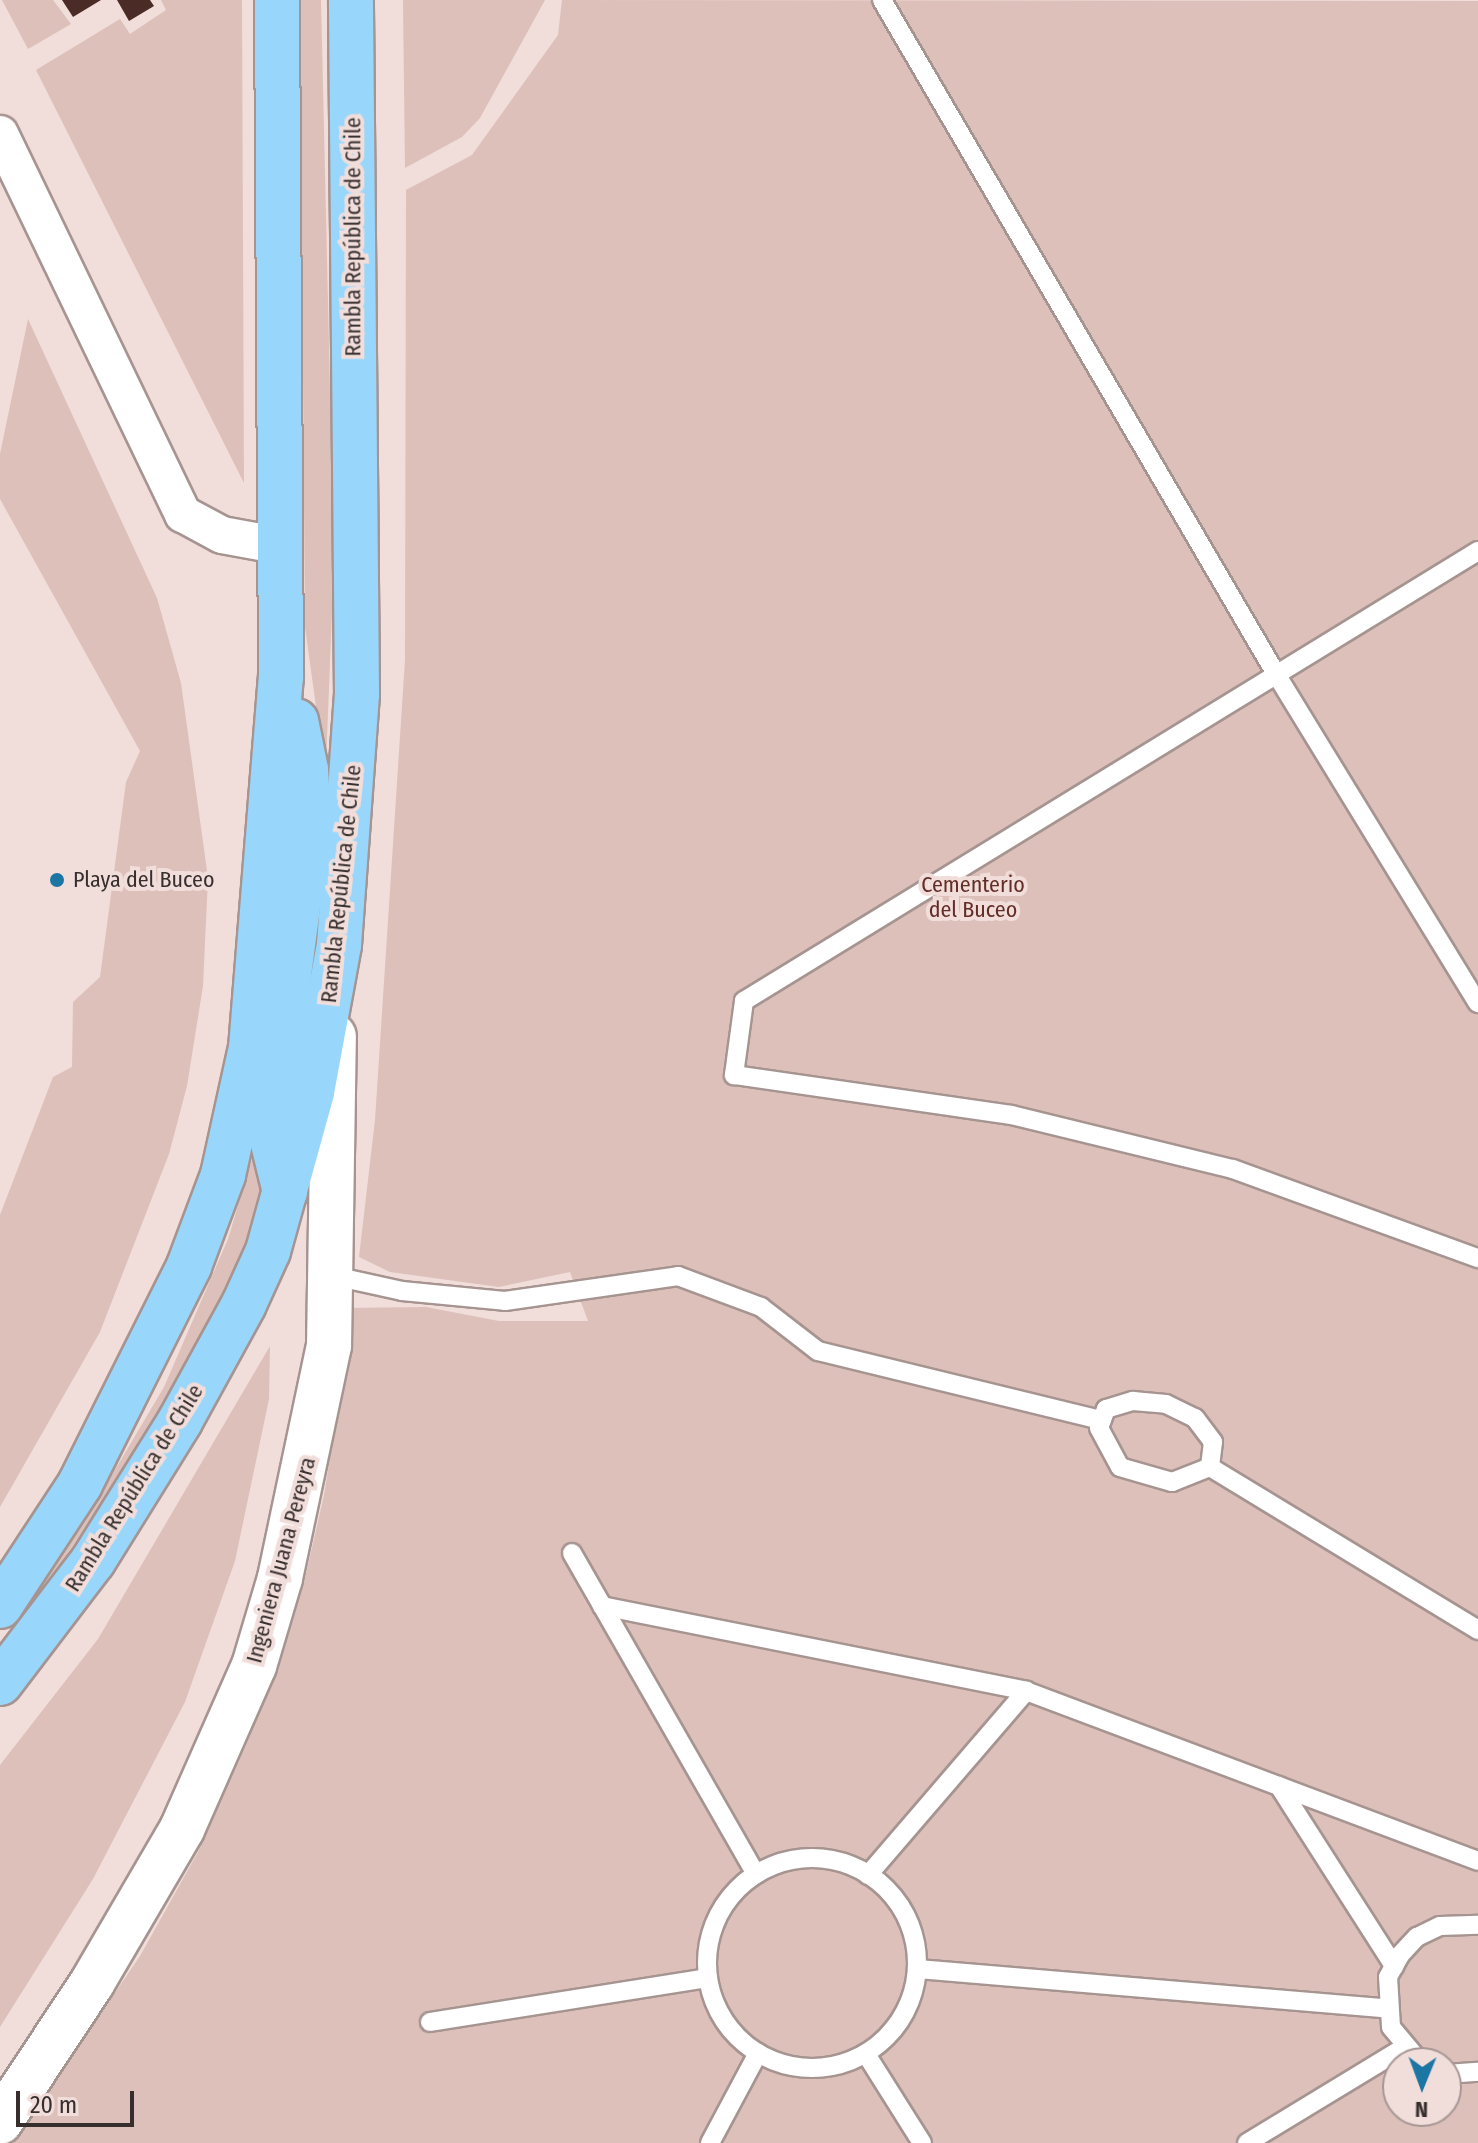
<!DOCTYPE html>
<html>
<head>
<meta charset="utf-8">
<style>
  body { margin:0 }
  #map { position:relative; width:1478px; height:2143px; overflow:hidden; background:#f1ddda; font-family:"Fira Sans Condensed",sans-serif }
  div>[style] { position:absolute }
  .green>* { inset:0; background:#ddc0ba }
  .building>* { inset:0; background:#4b2b26 }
  .roads { filter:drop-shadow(2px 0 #a69491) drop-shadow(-2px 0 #a69491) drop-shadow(0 2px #a69491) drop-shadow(0 -2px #a69491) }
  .service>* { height:18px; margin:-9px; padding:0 9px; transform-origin:9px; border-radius:9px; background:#fff }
  .service>.ring { margin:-9px; padding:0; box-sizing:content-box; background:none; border:18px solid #fff; border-radius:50% }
  .minor>* { height:36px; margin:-18px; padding:0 18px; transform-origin:18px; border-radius:18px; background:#fff }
  .secondary>* { height:44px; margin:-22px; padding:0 22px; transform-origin:22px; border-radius:22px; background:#fff }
  .primary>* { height:44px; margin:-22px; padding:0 22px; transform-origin:22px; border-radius:22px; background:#98d7fb }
  .dots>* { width:22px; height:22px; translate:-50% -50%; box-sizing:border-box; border:4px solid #f1ddda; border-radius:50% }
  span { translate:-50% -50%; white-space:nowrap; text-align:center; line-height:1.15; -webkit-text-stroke:8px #f1ddda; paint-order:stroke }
  .street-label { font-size:22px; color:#362f2e }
  .poi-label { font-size:22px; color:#362f2e }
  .left { translate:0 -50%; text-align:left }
  .park-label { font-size:22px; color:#622d26 }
  .north { position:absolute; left:1382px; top:2047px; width:80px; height:80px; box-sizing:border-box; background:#f1ddda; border:2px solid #a69795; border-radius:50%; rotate:181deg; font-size:22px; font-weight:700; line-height:32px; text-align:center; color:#362f2e }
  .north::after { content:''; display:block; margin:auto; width:28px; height:36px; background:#1b76a4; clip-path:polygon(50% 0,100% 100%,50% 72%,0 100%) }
  .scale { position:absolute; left:16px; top:2091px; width:118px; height:36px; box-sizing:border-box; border:4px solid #362f2e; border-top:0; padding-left:10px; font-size:24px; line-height:28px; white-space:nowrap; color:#362f2e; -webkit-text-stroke:6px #f1ddda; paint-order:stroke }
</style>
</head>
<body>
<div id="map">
  <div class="green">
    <i style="clip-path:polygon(2px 0,53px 0,71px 24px,28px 49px)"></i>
    <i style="clip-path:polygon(161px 0,242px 0,244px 483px,36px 70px,120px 19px,130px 34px,166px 10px)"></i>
    <i style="clip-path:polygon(300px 0,321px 0,334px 561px,323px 840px,317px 714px,305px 627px)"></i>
    <i style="clip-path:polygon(403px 0,545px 0,480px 118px,462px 137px,405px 168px)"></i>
    <i style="clip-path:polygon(evenodd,562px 0,1478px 1px,1478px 2143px,13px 2143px,140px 1956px,198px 1852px,247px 1743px,303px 1587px,324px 1495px,341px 1389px,347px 1308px,426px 1307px,499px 1321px,588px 1321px,570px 1272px,499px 1287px,390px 1272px,359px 1257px,375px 1120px,405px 660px,406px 190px,472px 155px,558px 35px,562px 0,1398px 2063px,1446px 2063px,1446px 2111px,1398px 2111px,1398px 2063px)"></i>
    <i style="clip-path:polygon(28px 319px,157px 598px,181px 683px,208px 878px,203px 986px,187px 1086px,169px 1154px,100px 1332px,0 1507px,0 1215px,53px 1077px,72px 1067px,73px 1002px,100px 977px,126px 782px,140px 751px,0 499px,0 454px)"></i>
    <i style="clip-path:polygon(255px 1149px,264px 1200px,206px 1330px,125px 1468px,0 1654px,0 1645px,90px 1512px,164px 1387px,228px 1239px)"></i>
    <i style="clip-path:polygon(270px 1346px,269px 1399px,235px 1561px,185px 1702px,93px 1879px,0 2027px,0 1765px,98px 1639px)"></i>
  </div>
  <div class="building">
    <i style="clip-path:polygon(62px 0,101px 0,73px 17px)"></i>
    <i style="clip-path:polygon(117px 0,150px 0,154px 6px,129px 21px)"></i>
  </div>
  <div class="roads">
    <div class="service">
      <i style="left:882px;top:0;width:781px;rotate:59.69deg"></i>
      <i style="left:1276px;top:674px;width:386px;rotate:58.5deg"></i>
      <i style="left:1478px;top:551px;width:861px;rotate:148.49deg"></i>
      <i style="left:744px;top:1001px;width:75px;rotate:97.7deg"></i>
      <i style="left:734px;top:1075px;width:280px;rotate:8.2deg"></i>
      <i style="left:1011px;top:1115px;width:228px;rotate:13.7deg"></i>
      <i style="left:1233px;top:1169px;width:261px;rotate:20deg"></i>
      <i style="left:334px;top:1276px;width:70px;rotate:12.4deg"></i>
      <i style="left:402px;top:1291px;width:103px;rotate:5.5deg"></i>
      <i style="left:505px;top:1301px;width:175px;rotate:-8.2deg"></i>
      <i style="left:678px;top:1276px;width:89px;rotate:20.5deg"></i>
      <i style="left:761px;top:1307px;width:72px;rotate:37.7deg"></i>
      <i style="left:818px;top:1351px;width:292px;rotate:13.7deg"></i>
      <i style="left:1133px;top:1401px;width:33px;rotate:5deg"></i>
      <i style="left:1166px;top:1404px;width:32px;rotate:26deg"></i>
      <i style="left:1195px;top:1418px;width:30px;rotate:53deg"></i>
      <i style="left:1213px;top:1442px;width:25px;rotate:97deg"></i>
      <i style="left:1210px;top:1467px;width:41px;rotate:158.5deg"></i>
      <i style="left:1172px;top:1482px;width:54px;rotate:-163.9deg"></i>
      <i style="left:1120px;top:1467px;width:44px;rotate:-118.3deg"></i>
      <i style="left:1099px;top:1428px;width:20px;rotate:-70deg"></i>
      <i style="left:1106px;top:1409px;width:28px;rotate:-17deg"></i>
      <i style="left:1210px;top:1467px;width:314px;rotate:31.3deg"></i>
      <i style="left:572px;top:1553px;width:370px;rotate:60.2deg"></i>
      <i style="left:602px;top:1606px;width:432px;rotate:11.3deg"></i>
      <i style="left:1026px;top:1691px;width:483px;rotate:20.6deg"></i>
      <i style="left:1279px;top:1786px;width:214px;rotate:57.4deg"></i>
      <i class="ring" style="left:707px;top:1858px;width:192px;height:192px"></i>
      <i style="left:868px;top:1875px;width:243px;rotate:-49.3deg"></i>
      <i style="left:918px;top:1969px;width:471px;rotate:4.8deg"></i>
      <i style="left:430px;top:2022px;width:281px;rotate:-9deg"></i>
      <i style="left:866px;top:2054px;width:105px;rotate:57.8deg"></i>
      <i style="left:1421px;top:2063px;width:47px;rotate:-129.8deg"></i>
      <i style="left:1391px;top:2027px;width:50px;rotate:-93.4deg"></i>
      <i style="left:1388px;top:1977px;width:25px;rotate:-61deg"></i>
      <i style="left:1400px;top:1955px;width:25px;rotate:-47deg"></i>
      <i style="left:1417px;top:1937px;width:25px;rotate:-26deg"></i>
      <i style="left:1440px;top:1926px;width:38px;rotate:-2deg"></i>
      <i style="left:1446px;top:2074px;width:32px;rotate:-4deg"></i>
      <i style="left:710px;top:2143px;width:102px;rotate:-61.9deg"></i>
      <i style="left:1247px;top:2143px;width:183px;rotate:-31.3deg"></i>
    </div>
    <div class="minor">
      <i style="left:0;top:134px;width:422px;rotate:64.3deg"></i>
      <i style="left:183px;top:514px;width:44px;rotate:28.3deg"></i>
      <i style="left:222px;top:535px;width:61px;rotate:10.4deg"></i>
    </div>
    <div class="secondary">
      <i style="left:0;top:2122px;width:167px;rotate:-56.5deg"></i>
      <i style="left:92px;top:1983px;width:178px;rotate:-59.7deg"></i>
      <i style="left:182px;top:1829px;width:178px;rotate:-66.2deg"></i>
      <i style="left:254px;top:1666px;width:92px;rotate:-73.5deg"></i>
      <i style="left:280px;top:1578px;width:237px;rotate:-78.1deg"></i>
      <i style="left:329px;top:1346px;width:310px;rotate:-89.1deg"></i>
    </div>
    <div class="primary">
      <i style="left:285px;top:1192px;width:67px;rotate:-103.8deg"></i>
      <i style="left:269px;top:1127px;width:307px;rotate:-82.5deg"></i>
      <i style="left:309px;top:823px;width:53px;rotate:-93.2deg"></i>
      <i style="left:306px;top:770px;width:50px;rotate:-101.5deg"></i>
      <i style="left:0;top:1606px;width:146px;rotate:-56.7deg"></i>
      <i style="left:80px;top:1484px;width:244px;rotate:-63.4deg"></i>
      <i style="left:189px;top:1266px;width:97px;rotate:-69.5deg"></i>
      <i style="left:223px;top:1175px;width:130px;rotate:-77.6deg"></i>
      <i style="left:251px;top:1048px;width:372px;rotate:-85.4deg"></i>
      <i style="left:281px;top:677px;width:677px;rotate:-90.34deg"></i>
      <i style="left:0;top:1683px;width:153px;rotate:-52.7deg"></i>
      <i style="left:93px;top:1561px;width:165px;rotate:-58.1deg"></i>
      <i style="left:180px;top:1421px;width:133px;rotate:-61.3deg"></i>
      <i style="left:244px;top:1304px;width:58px;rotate:-65.6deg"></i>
      <i style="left:268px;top:1251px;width:165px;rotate:-74.5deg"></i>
      <i style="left:312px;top:1092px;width:149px;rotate:-79.6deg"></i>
      <i style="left:339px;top:945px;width:252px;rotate:-85.9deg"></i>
      <i style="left:357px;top:694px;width:694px;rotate:-90.5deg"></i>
    </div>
  </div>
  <div class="dots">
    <i style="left:57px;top:880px;background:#1b76a4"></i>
  </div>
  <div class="street-label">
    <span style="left:353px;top:237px;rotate:-90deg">Rambla República de Chile</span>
    <span style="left:341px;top:884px;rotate:-84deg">Rambla República de Chile</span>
    <span style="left:134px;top:1488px;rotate:-58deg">Rambla República de Chile</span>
    <span style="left:281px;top:1560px;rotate:-75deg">Ingeniera Juana Pereyra</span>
  </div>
  <div class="poi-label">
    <span class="left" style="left:73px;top:880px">Playa del Buceo</span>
  </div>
  <div class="park-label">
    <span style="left:973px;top:897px">Cementerio<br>del Buceo</span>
  </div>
  <div class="north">N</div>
  <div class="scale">20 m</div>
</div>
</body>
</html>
